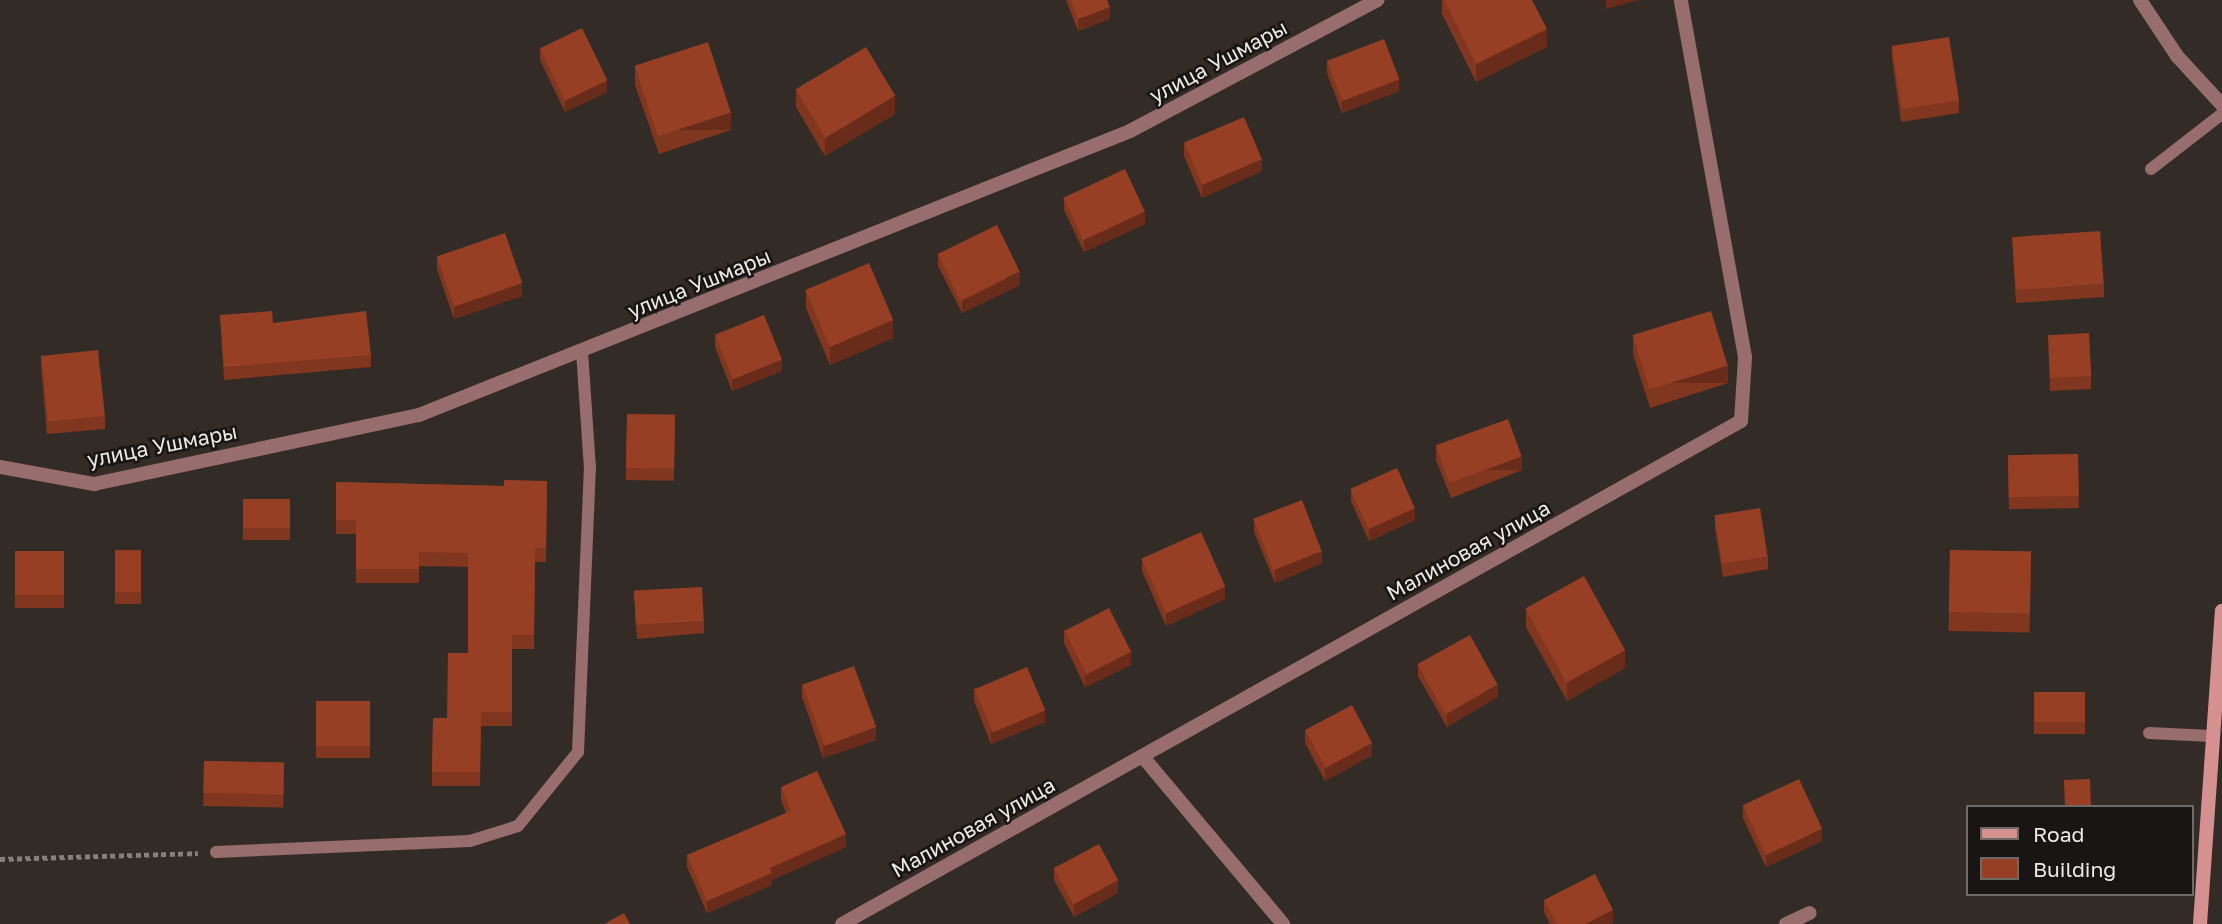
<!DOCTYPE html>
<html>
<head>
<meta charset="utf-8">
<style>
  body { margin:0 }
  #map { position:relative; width:2222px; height:924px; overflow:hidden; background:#332c26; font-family:"Golos Text",sans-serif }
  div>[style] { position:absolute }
  .path>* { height:4.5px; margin-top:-2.25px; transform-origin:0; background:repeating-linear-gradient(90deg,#86807b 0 5px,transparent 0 8.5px) }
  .lane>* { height:12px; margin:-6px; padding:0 6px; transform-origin:6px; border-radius:6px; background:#986d6d }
  .street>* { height:14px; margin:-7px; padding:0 7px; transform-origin:7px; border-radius:7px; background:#986d6d }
  .secondary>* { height:14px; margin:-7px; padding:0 7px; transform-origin:7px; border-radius:7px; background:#d59090 }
  .wall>* { inset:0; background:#813620; transform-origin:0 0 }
  .shaded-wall>* { inset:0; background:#692c1a; transform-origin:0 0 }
  .building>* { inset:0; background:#963f25; transform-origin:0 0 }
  span { translate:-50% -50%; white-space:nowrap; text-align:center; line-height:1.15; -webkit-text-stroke:5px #181513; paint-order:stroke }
  .street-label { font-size:21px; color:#ede9e5 }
  .legend { position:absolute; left:1966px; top:805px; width:228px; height:91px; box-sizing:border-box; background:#181513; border:2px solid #6d6a67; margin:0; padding:9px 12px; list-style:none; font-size:21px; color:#ede9e5 }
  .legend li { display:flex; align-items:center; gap:14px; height:35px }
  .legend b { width:35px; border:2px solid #6d6a67 }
</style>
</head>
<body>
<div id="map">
  <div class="path">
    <i style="left:0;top:859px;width:198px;rotate:-1.7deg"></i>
  </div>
  <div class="lane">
    <i style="left:2151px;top:169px;width:90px;rotate:-37.8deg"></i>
    <i style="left:2149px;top:733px;width:63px;rotate:2.7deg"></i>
    <i style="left:216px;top:852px;width:254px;rotate:-2.5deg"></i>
    <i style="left:470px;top:841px;width:50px;rotate:-17.4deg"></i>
    <i style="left:518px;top:826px;width:95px;rotate:-51deg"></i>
    <i style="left:578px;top:752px;width:283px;rotate:-87.6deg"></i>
    <i style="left:590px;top:469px;width:117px;rotate:-93.9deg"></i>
  </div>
  <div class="street">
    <i style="left:2140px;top:0;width:67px;rotate:56.5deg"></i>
    <i style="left:2177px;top:56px;width:67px;rotate:47.4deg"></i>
    <i style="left:0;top:467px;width:96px;rotate:10.3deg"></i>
    <i style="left:94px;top:484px;width:332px;rotate:-12deg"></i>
    <i style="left:419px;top:415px;width:766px;rotate:-21.77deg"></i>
    <i style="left:1130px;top:131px;width:280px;rotate:-27.9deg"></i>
    <i style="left:1143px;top:757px;width:218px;rotate:50deg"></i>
    <i style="left:842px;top:924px;width:1030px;rotate:-29.23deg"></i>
    <i style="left:1741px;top:421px;width:64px;rotate:-86.4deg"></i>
    <i style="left:1745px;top:357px;width:363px;rotate:-100.2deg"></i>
    <i style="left:1786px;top:924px;width:26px;rotate:-25deg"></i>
  </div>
  <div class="secondary">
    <i style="left:2200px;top:924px;width:314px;rotate:-86deg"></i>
  </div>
  <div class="wall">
    <i style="clip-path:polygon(1066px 0,1107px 0,1110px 19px,1078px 31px)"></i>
    <i style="clip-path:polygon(1442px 0,1532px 0,1547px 47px,1476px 82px,1442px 14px)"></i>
    <i style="clip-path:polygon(1892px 45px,1959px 100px,1959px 113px,1901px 122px,1892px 58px)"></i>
    <i style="clip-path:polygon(540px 48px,607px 92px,565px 112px,540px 60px)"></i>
    <i style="clip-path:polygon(1327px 60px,1399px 91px,1342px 113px,1327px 73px)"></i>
    <i style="clip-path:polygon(635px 67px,731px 130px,659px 154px,635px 85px)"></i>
    <i style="clip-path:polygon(796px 89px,895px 114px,825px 156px,796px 107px)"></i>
    <i style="clip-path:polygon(1184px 143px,1262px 171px,1202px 198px,1184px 156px)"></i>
    <i style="clip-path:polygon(1064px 198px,1145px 224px,1084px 252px,1064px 210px)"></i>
    <i style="clip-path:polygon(2012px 237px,2104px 284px,2104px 297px,2016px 303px)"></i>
    <i style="clip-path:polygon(938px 254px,1020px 285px,962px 313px,938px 266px)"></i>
    <i style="clip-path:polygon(437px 256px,522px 296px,454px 319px,437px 269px)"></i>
    <i style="clip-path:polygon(806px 290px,893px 338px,830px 365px,806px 308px)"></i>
    <i style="clip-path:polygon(220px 315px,273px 323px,371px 355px,371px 367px,224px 380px)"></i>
    <i style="clip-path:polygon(715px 335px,782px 371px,732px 391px,715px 347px)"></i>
    <i style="clip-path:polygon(1633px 336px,1728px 383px,1650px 408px,1633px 354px)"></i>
    <i style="clip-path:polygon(2048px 336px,2091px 376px,2091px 389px,2050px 391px)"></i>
    <i style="clip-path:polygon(41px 355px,105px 416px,105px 429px,47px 434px,41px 367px)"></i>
    <i style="left:627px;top:414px;width:48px;height:66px;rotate:1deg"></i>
    <i style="clip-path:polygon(1436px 447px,1522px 470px,1451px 498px,1436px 460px)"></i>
    <i style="left:2078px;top:454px;width:54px;height:70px;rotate:89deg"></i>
    <i style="clip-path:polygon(547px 481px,546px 562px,535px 562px,534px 649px,512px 649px,512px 726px,481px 726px,480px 786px,432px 786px,433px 718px,447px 718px,468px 653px,468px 567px,419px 566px,419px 583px,356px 583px,356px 534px,336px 534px,336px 482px,504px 486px)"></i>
    <i style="clip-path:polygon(1351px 489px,1415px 520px,1369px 541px,1351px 501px)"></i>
    <i style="left:243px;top:499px;width:47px;height:41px"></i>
    <i style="clip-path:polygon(1715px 516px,1768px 556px,1768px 569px,1723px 577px,1715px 529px)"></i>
    <i style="clip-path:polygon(1254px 520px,1322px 563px,1275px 583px,1254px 532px)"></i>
    <i style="left:115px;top:550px;width:26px;height:54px"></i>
    <i style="left:1950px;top:550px;width:81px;height:81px;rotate:1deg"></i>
    <i style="left:15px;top:551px;width:49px;height:57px"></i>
    <i style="clip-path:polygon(1142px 559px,1225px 599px,1166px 626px,1142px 571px)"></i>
    <i style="clip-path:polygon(634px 593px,704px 621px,704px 633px,637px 639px)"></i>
    <i style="clip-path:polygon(1526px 609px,1625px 668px,1567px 701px,1526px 627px)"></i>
    <i style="clip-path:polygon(1064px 630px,1131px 665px,1085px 687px,1064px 643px)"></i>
    <i style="clip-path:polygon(1418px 664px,1498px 697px,1447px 727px,1418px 676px)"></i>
    <i style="clip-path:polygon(802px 684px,876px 740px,823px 758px,802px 697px)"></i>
    <i style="clip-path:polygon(974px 688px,1045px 722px,991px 744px,974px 701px)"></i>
    <i style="left:2034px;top:692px;width:51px;height:42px"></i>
    <i style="left:370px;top:701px;width:57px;height:54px;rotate:90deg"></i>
    <i style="clip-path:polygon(1305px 730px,1372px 755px,1325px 781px,1305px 743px)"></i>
    <i style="left:204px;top:761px;width:80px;height:45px;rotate:1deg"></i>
    <i style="clip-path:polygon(781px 787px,846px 847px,772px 880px,772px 885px,707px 913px,687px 867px,687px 855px,786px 813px,781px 800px)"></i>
    <i style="clip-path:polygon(1743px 805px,1822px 841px,1766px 867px,1743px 818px)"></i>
    <i style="clip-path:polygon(1054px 867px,1118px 893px,1074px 917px,1054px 880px)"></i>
    <i style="clip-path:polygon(1544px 900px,1613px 922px,1609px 924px,1550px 924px,1544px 912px)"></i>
  </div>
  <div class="shaded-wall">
    <i style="clip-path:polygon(1606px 0,1639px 0,1606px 9px)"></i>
    <i style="clip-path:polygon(1110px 7px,1110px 19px,1078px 31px,1078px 19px)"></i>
    <i style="clip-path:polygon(1547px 29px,1547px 47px,1476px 82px,1476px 64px)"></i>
    <i style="clip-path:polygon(1399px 79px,1399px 91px,1342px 113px,1342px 100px)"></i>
    <i style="clip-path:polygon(607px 80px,607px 92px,565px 112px,565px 100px)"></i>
    <i style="clip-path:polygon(895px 96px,895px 114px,825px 156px,825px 138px)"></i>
    <i style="left:731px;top:112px;width:18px;height:76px;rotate:90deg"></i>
    <i style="clip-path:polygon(1262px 159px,1262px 171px,1202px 198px,1202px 185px)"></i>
    <i style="clip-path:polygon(1145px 211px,1145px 224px,1084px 252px,1084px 240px)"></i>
    <i style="clip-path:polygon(1020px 272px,1020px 285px,962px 313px,962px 301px)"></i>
    <i style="clip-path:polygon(522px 283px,522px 296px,454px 319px,454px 307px)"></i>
    <i style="clip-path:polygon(893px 320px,893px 338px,830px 365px,830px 347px)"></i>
    <i style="clip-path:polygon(782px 359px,782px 371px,732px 391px,732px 379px)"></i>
    <i style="left:1728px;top:365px;width:18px;height:82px;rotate:90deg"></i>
    <i style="left:1522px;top:457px;width:13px;height:76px;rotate:90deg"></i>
    <i style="clip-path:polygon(1415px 508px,1415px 520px,1369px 541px,1369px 529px)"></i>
    <i style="clip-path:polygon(1322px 551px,1322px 563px,1275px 583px,1275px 570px)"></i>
    <i style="clip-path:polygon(1225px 587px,1225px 599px,1166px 626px,1166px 613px)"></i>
    <i style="clip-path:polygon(1625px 650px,1625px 668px,1567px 701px,1567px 682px)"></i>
    <i style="clip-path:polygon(1131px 652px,1131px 665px,1085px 687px,1085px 675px)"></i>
    <i style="clip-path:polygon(1498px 685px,1498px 697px,1447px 727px,1447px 714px)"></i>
    <i style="clip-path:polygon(1045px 710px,1045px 722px,991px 744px,991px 731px)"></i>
    <i style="clip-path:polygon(876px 727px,876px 740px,823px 758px,823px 746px)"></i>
    <i style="clip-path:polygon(1372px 743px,1372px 755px,1325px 781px,1325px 768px)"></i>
    <i style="clip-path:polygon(1822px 829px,1822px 841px,1766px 867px,1766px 855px)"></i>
    <i style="clip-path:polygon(846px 834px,846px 847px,772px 880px,772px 885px,707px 913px,707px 901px,770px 868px)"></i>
    <i style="clip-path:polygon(1118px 880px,1118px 893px,1074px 917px,1074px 904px)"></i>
    <i style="clip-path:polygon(1613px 910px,1613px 922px,1609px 924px,1585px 924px)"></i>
  </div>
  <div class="building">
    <i style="clip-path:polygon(1071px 0,1107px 0,1110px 7px,1078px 19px)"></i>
    <i style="clip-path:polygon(1444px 0,1532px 0,1547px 29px,1476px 64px)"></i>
    <i style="left:582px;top:28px;width:58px;height:47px;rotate:64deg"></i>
    <i style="left:1949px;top:37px;width:64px;height:58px;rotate:81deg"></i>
    <i style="left:1384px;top:39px;width:43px;height:61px;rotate:69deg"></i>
    <i style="left:708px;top:42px;width:74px;height:77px;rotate:72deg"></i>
    <i style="left:866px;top:47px;width:57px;height:82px;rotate:59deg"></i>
    <i style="left:1244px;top:117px;width:46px;height:65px;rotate:67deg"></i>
    <i style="left:1125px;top:169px;width:47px;height:68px;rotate:65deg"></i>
    <i style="left:997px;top:225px;width:52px;height:66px;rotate:64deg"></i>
    <i style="left:2100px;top:231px;width:53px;height:88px;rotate:86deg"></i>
    <i style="left:505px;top:233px;width:53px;height:72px;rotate:71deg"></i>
    <i style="left:869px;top:263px;width:62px;height:69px;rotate:67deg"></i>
    <i style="clip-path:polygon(272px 311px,273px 323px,366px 311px,371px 355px,224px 367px,220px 315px)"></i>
    <i style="left:1711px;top:311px;width:57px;height:82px;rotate:73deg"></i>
    <i style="left:764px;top:315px;width:48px;height:53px;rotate:68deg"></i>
    <i style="left:2089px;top:333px;width:43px;height:41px;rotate:87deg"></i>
    <i style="left:98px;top:350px;width:66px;height:57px;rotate:84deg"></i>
    <i style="left:627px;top:414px;width:48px;height:54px;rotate:1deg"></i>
    <i style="left:1508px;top:419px;width:40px;height:77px;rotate:70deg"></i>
    <i style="left:2078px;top:454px;width:42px;height:70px;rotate:89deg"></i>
    <i style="left:1397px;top:468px;width:44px;height:51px;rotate:66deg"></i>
    <i style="clip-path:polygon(504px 480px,547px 481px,546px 548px,535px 548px,534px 635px,512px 635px,512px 712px,481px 712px,480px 772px,432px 772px,433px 718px,447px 718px,448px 653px,468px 653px,468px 553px,419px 552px,419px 569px,356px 569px,356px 520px,336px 520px,336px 482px,504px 486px)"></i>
    <i style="left:243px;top:499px;width:47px;height:29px"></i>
    <i style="left:1302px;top:500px;width:55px;height:52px;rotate:69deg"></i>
    <i style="left:1760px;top:508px;width:49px;height:46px;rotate:81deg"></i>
    <i style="left:1201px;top:532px;width:60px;height:65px;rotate:66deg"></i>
    <i style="left:115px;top:550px;width:26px;height:42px"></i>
    <i style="left:1950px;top:550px;width:81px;height:62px;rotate:1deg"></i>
    <i style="left:15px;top:551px;width:49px;height:44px"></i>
    <i style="left:1584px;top:576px;width:85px;height:67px;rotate:61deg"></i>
    <i style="left:702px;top:587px;width:34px;height:68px;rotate:87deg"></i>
    <i style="left:1109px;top:608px;width:49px;height:50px;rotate:63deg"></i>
    <i style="left:1470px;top:635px;width:57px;height:60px;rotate:61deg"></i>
    <i style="left:854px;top:666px;width:65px;height:55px;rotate:70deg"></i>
    <i style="left:1027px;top:667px;width:47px;height:57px;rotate:67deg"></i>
    <i style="left:2034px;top:692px;width:51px;height:30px"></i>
    <i style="left:370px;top:701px;width:45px;height:54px;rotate:90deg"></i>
    <i style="left:1352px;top:705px;width:43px;height:53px;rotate:62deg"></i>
    <i style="left:204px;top:761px;width:80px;height:32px;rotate:1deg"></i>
    <i style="clip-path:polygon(817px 771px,846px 834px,770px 868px,772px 873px,707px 901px,687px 855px,791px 811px,781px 787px)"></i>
    <i style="left:1799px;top:779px;width:55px;height:62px;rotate:65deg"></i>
    <i style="left:2090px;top:779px;width:28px;height:26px;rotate:88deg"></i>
    <i style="left:1099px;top:844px;width:41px;height:51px;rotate:62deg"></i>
    <i style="clip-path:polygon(1595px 874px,1613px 910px,1585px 924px,1557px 924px,1544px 900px)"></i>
    <i style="clip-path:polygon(624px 913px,630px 924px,604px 924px)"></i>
  </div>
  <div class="street-label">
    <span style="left:1218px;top:61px;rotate:-28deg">улица Ушмары</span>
    <span style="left:699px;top:283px;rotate:-22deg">улица Ушмары</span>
    <span style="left:162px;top:445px;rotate:-11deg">улица Ушмары</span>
    <span style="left:1468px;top:550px;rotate:-29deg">Малиновая улица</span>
    <span style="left:973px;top:827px;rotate:-29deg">Малиновая улица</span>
  </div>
  <ul class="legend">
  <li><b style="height:9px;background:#d59090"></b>Road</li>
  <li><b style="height:19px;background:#963f25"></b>Building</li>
  </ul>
</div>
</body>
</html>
